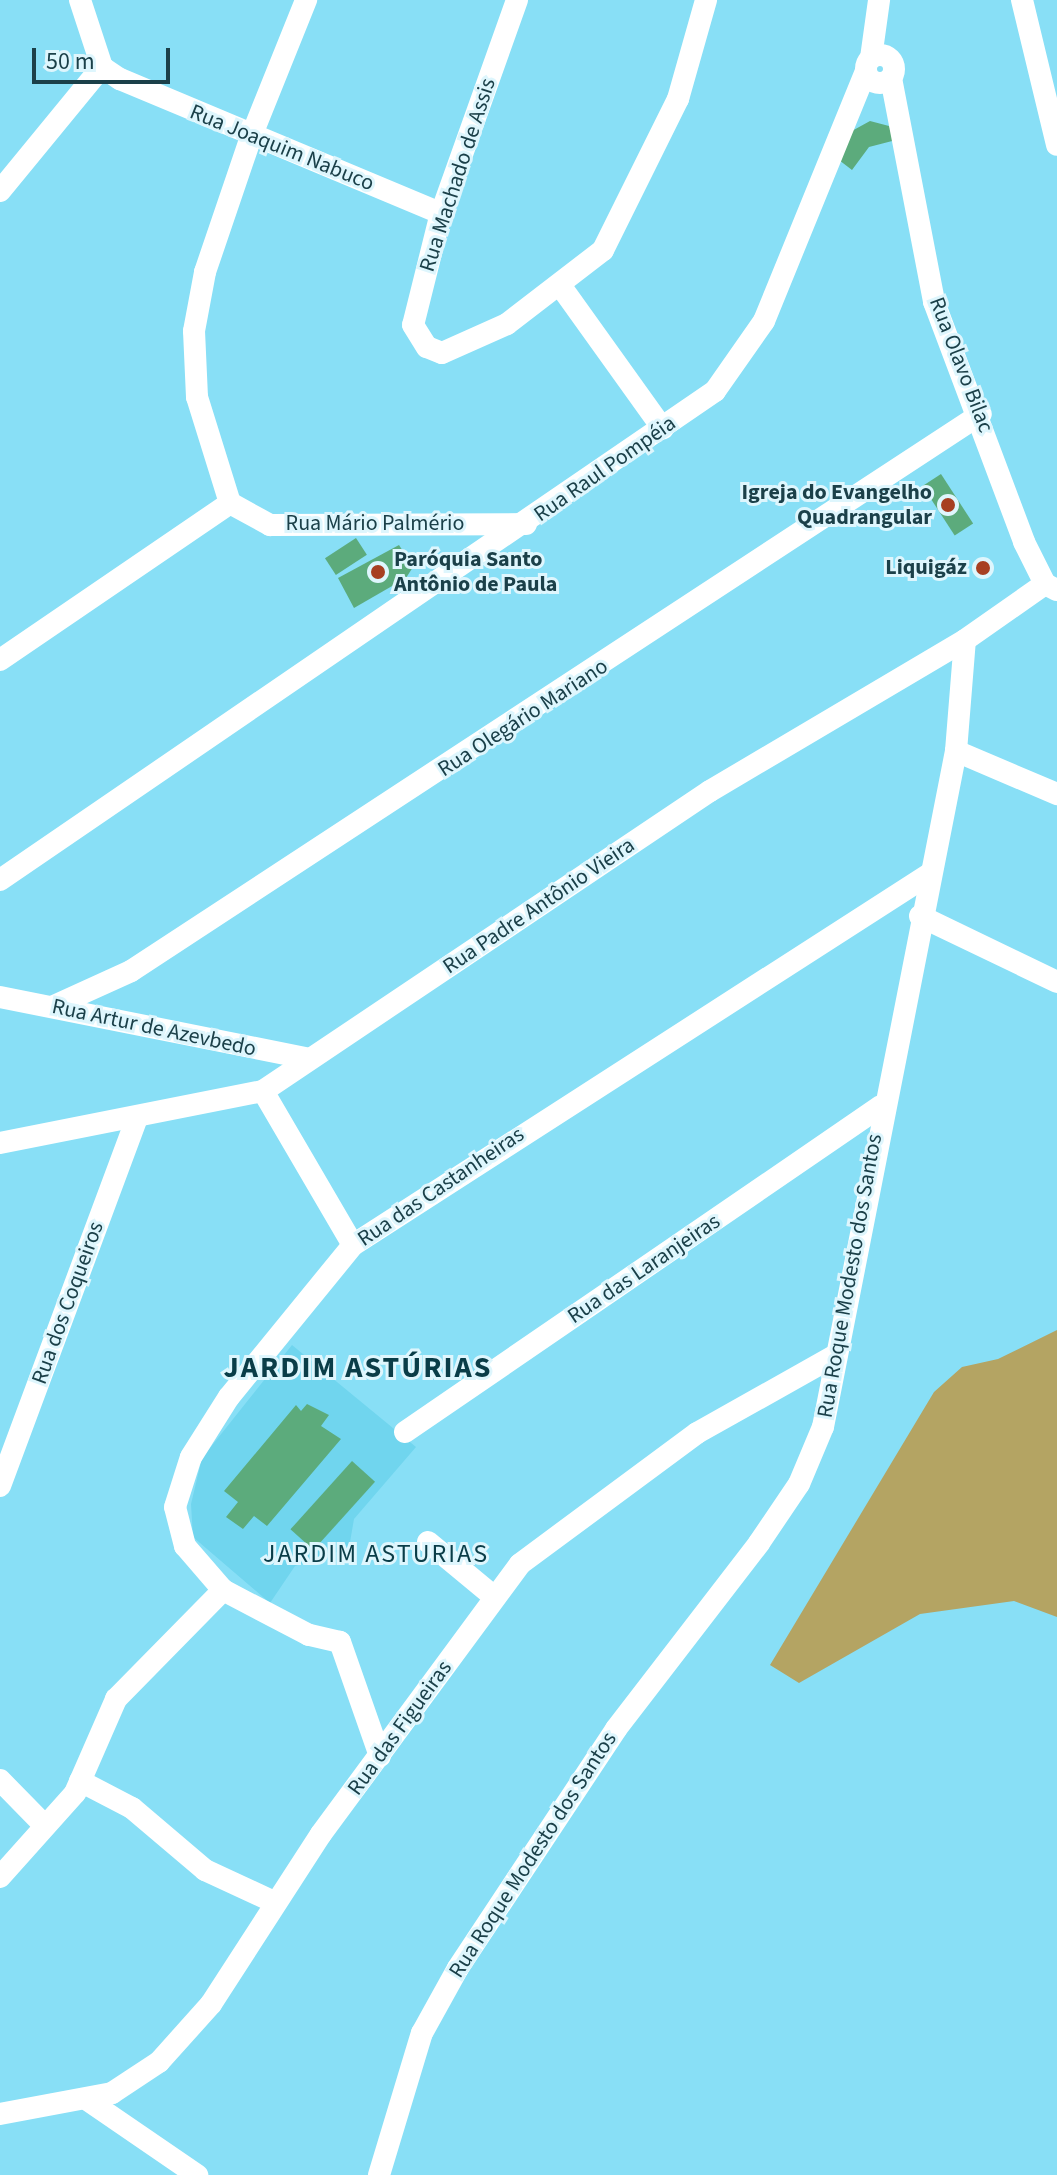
<!DOCTYPE html>
<html>
<head>
<meta charset="utf-8">
<style>
  body { margin:0 }
  #map { position:relative; width:1057px; height:2175px; overflow:hidden; background:#88dff6; font-family:"Source Sans 3",sans-serif }
  div>[style] { position:absolute }
  .built>* { inset:0; background:#70d5ee }
  .green>* { inset:0; background:#b4a463 }
  .building>* { inset:0; background:#5cab7c; transform-origin:0 0 }
  .minor>* { height:22px; margin:-11px; padding:0 11px; transform-origin:11px; border-radius:11px; background:#fff }
  .minor>.ring { margin:-11px; padding:0; box-sizing:content-box; background:none; border:22px solid #fff; border-radius:50% }
  .dots>* { width:22px; height:22px; translate:-50% -50%; box-sizing:border-box; border:4px solid #def6fd; border-radius:50% }
  span { translate:-50% -50%; white-space:nowrap; text-align:center; line-height:1.15; -webkit-text-stroke:6px #def6fd; paint-order:stroke }
  .street-label { font-size:22px; color:#1b4049 }
  .poi-label { font-size:22px; color:#1b4049; font-weight:700 }
  .right { translate:-100% -50%; text-align:right }
  .left { translate:0 -50%; text-align:left }
  .quarter-label { font-size:26px; color:#0a3d48; letter-spacing:2px }
  .district-label { font-size:30px; color:#0a3d48; font-weight:700; letter-spacing:2px }
  .scale { position:absolute; left:32px; top:48px; width:138px; height:36px; box-sizing:border-box; border:4px solid #1b4049; border-top:0; padding-left:10px; font-size:24px; line-height:28px; white-space:nowrap; color:#1b4049; -webkit-text-stroke:6px #def6fd; paint-order:stroke }
</style>
</head>
<body>
<div id="map">
  <div class="built">
    <i style="clip-path:polygon(292px 1345px,416px 1447px,354px 1519px,349px 1548px,295px 1566px,270px 1603px,193px 1537px,191px 1504px,202px 1458px)"></i>
  </div>
  <div class="green">
    <i style="clip-path:polygon(1057px 1330px,1057px 1617px,1014px 1601px,920px 1614px,799px 1683px,770px 1665px,934px 1392px,962px 1367px,998px 1359px)"></i>
  </div>
  <div class="building">
    <i style="clip-path:polygon(870px 121px,889px 126px,896px 140px,869px 147px,852px 170px,839px 160px,850px 132px)"></i>
    <i style="left:941px;top:474px;width:59px;height:22px;rotate:57deg"></i>
    <i style="left:356px;top:538px;width:20px;height:37px;rotate:57deg"></i>
    <i style="clip-path:polygon(399px 545px,413px 567px,406px 578px,354px 608px,338px 578px)"></i>
    <i style="clip-path:polygon(307px 1404px,329px 1415px,321px 1426px,341px 1439px,267px 1526px,254px 1516px,243px 1529px,226px 1517px,238px 1502px,224px 1491px,296px 1405px,301px 1411px)"></i>
    <i style="left:352px;top:1461px;width:31px;height:92px;rotate:42deg"></i>
  </div>
  <div class="minor">
    <i style="left:80px;top:0;width:71px;rotate:71.8deg"></i>
    <i style="left:102px;top:67px;width:22px;rotate:34deg"></i>
    <i style="left:120px;top:79px;width:348px;rotate:22.7deg"></i>
    <i style="left:517px;top:0;width:226px;rotate:109.6deg"></i>
    <i style="left:441px;top:213px;width:115px;rotate:104deg"></i>
    <i style="left:413px;top:325px;width:26px;rotate:58deg"></i>
    <i style="left:427px;top:347px;width:16px;rotate:22deg"></i>
    <i style="left:442px;top:353px;width:71px;rotate:-24deg"></i>
    <i style="left:507px;top:324px;width:121px;rotate:-37.6deg"></i>
    <i style="left:603px;top:250px;width:169px;rotate:-63.6deg"></i>
    <i style="left:678px;top:99px;width:103px;rotate:-74.2deg"></i>
    <i style="left:1022px;top:0;width:149px;rotate:76.4deg"></i>
    <i class="ring" style="left:866px;top:55px;width:6px;height:6px"></i>
    <i style="left:871px;top:58px;width:59px;rotate:-82.1deg"></i>
    <i style="left:891px;top:78px;width:228px;rotate:79.1deg"></i>
    <i style="left:934px;top:302px;width:256px;rotate:69.4deg"></i>
    <i style="left:1024px;top:542px;width:47px;rotate:63.4deg"></i>
    <i style="left:1045px;top:584px;width:13px;rotate:27deg"></i>
    <i style="left:0;top:191px;width:161px;rotate:-50.6deg"></i>
    <i style="left:562px;top:288px;width:173px;rotate:54.4deg"></i>
    <i style="left:230px;top:503px;width:111px;rotate:-107.3deg"></i>
    <i style="left:197px;top:397px;width:66px;rotate:-92.6deg"></i>
    <i style="left:194px;top:331px;width:60px;rotate:-79.4deg"></i>
    <i style="left:205px;top:272px;width:143px;rotate:-71.2deg"></i>
    <i style="left:251px;top:137px;width:148px;rotate:-68.1deg"></i>
    <i style="left:230px;top:503px;width:46px;rotate:28.8deg"></i>
    <i style="left:270px;top:525px;width:256px;rotate:-0.2deg"></i>
    <i style="left:0;top:660px;width:278px;rotate:-34.3deg"></i>
    <i style="left:956px;top:751px;width:110px;rotate:23.1deg"></i>
    <i style="left:0;top:880px;width:866px;rotate:-34.37deg"></i>
    <i style="left:715px;top:391px;width:85px;rotate:-55deg"></i>
    <i style="left:764px;top:321px;width:270px;rotate:-67.8deg"></i>
    <i style="left:920px;top:916px;width:152px;rotate:25.7deg"></i>
    <i style="left:0;top:997px;width:315px;rotate:11.3deg"></i>
    <i style="left:54px;top:1006px;width:85px;rotate:-24.4deg"></i>
    <i style="left:131px;top:971px;width:1016px;rotate:-33.24deg"></i>
    <i style="left:263px;top:1091px;width:178px;rotate:59.7deg"></i>
    <i style="left:0;top:1143px;width:268px;rotate:-11.2deg"></i>
    <i style="left:263px;top:1091px;width:538px;rotate:-33.87deg"></i>
    <i style="left:710px;top:791px;width:296px;rotate:-30.6deg"></i>
    <i style="left:965px;top:640px;width:98px;rotate:-35deg"></i>
    <i style="left:405px;top:1432px;width:577px;rotate:-34.41deg"></i>
    <i style="left:0;top:1486px;width:390px;rotate:-69.6deg"></i>
    <i style="left:428px;top:1542px;width:83px;rotate:39.6deg"></i>
    <i style="left:380px;top:1756px;width:121px;rotate:-109.3deg"></i>
    <i style="left:340px;top:1642px;width:32px;rotate:-167deg"></i>
    <i style="left:309px;top:1635px;width:97px;rotate:-152.4deg"></i>
    <i style="left:223px;top:1590px;width:58px;rotate:-130.8deg"></i>
    <i style="left:185px;top:1546px;width:40px;rotate:-104.4deg"></i>
    <i style="left:175px;top:1507px;width:52px;rotate:-72.3deg"></i>
    <i style="left:191px;top:1457px;width:71px;rotate:-57.7deg"></i>
    <i style="left:229px;top:1397px;width:196px;rotate:-50.8deg"></i>
    <i style="left:353px;top:1245px;width:687px;rotate:-32.77deg"></i>
    <i style="left:0;top:1780px;width:63px;rotate:45.6deg"></i>
    <i style="left:80px;top:1781px;width:59px;rotate:27.4deg"></i>
    <i style="left:132px;top:1808px;width:96px;rotate:40.3deg"></i>
    <i style="left:205px;top:1870px;width:76px;rotate:24.9deg"></i>
    <i style="left:0;top:1877px;width:113px;rotate:-48.2deg"></i>
    <i style="left:75px;top:1793px;width:103px;rotate:-66.4deg"></i>
    <i style="left:116px;top:1699px;width:153px;rotate:-45.5deg"></i>
    <i style="left:86px;top:2099px;width:135px;rotate:34.4deg"></i>
    <i style="left:0;top:2114px;width:114px;rotate:-10.6deg"></i>
    <i style="left:112px;top:2093px;width:56px;rotate:-33.4deg"></i>
    <i style="left:159px;top:2062px;width:78px;rotate:-48.1deg"></i>
    <i style="left:211px;top:2004px;width:202px;rotate:-57.1deg"></i>
    <i style="left:321px;top:1834px;width:335px;rotate:-53.6deg"></i>
    <i style="left:520px;top:1564px;width:220px;rotate:-36.5deg"></i>
    <i style="left:697px;top:1433px;width:159px;rotate:-29.3deg"></i>
    <i style="left:379px;top:2175px;width:148px;rotate:-73.2deg"></i>
    <i style="left:422px;top:2033px;width:74px;rotate:-61deg"></i>
    <i style="left:458px;top:1968px;width:287px;rotate:-56.5deg"></i>
    <i style="left:616px;top:1729px;width:235px;rotate:-52.4deg"></i>
    <i style="left:759px;top:1543px;width:71px;rotate:-55.9deg"></i>
    <i style="left:799px;top:1484px;width:62px;rotate:-67.2deg"></i>
    <i style="left:823px;top:1427px;width:689px;rotate:-78.87deg"></i>
    <i style="left:956px;top:751px;width:111px;rotate:-85.4deg"></i>
  </div>
  <div class="dots">
    <i style="left:948px;top:505px;background:#a73f22"></i>
    <i style="left:983px;top:568px;background:#a73f22"></i>
    <i style="left:378px;top:572px;background:#a73f22"></i>
  </div>
  <div class="street-label">
    <span style="left:282px;top:148px;rotate:22deg">Rua Joaquim Nabuco</span>
    <span style="left:458px;top:175px;rotate:-72deg">Rua Machado de Assis</span>
    <span style="left:961px;top:365px;rotate:69deg">Rua Olavo Bilac</span>
    <span style="left:605px;top:469px;rotate:-35deg">Rua Raul Pompéia</span>
    <span style="left:375px;top:524px">Rua Mário Palmério</span>
    <span style="left:523px;top:718px;rotate:-33deg">Rua Olegário Mariano</span>
    <span style="left:539px;top:906px;rotate:-34deg">Rua Padre Antônio Vieira</span>
    <span style="left:154px;top:1028px;rotate:12deg">Rua Artur de Azevbedo</span>
    <span style="left:441px;top:1187px;rotate:-34deg">Rua das Castanheiras</span>
    <span style="left:644px;top:1269px;rotate:-34deg">Rua das Laranjeiras</span>
    <span style="left:850px;top:1276px;rotate:-80deg">Rua Roque Modesto dos Santos</span>
    <span style="left:68px;top:1303px;rotate:-70deg">Rua dos Coqueiros</span>
    <span style="left:400px;top:1728px;rotate:-54deg">Rua das Figueiras</span>
    <span style="left:533px;top:1855px;rotate:-57deg">Rua Roque Modesto dos Santos</span>
  </div>
  <div class="poi-label">
    <span class="right" style="left:932px;top:505px">Igreja do Evangelho<br>Quadrangular</span>
    <span class="left" style="left:394px;top:572px">Paróquia Santo<br>Antônio de Paula</span>
    <span class="right" style="left:967px;top:568px">Liquigáz</span>
  </div>
  <div class="quarter-label">
    <span style="left:376px;top:1554px">JARDIM ASTURIAS</span>
  </div>
  <div class="district-label">
    <span style="left:358px;top:1368px">JARDIM ASTÚRIAS</span>
  </div>
  <div class="scale">50 m</div>
</div>
</body>
</html>
